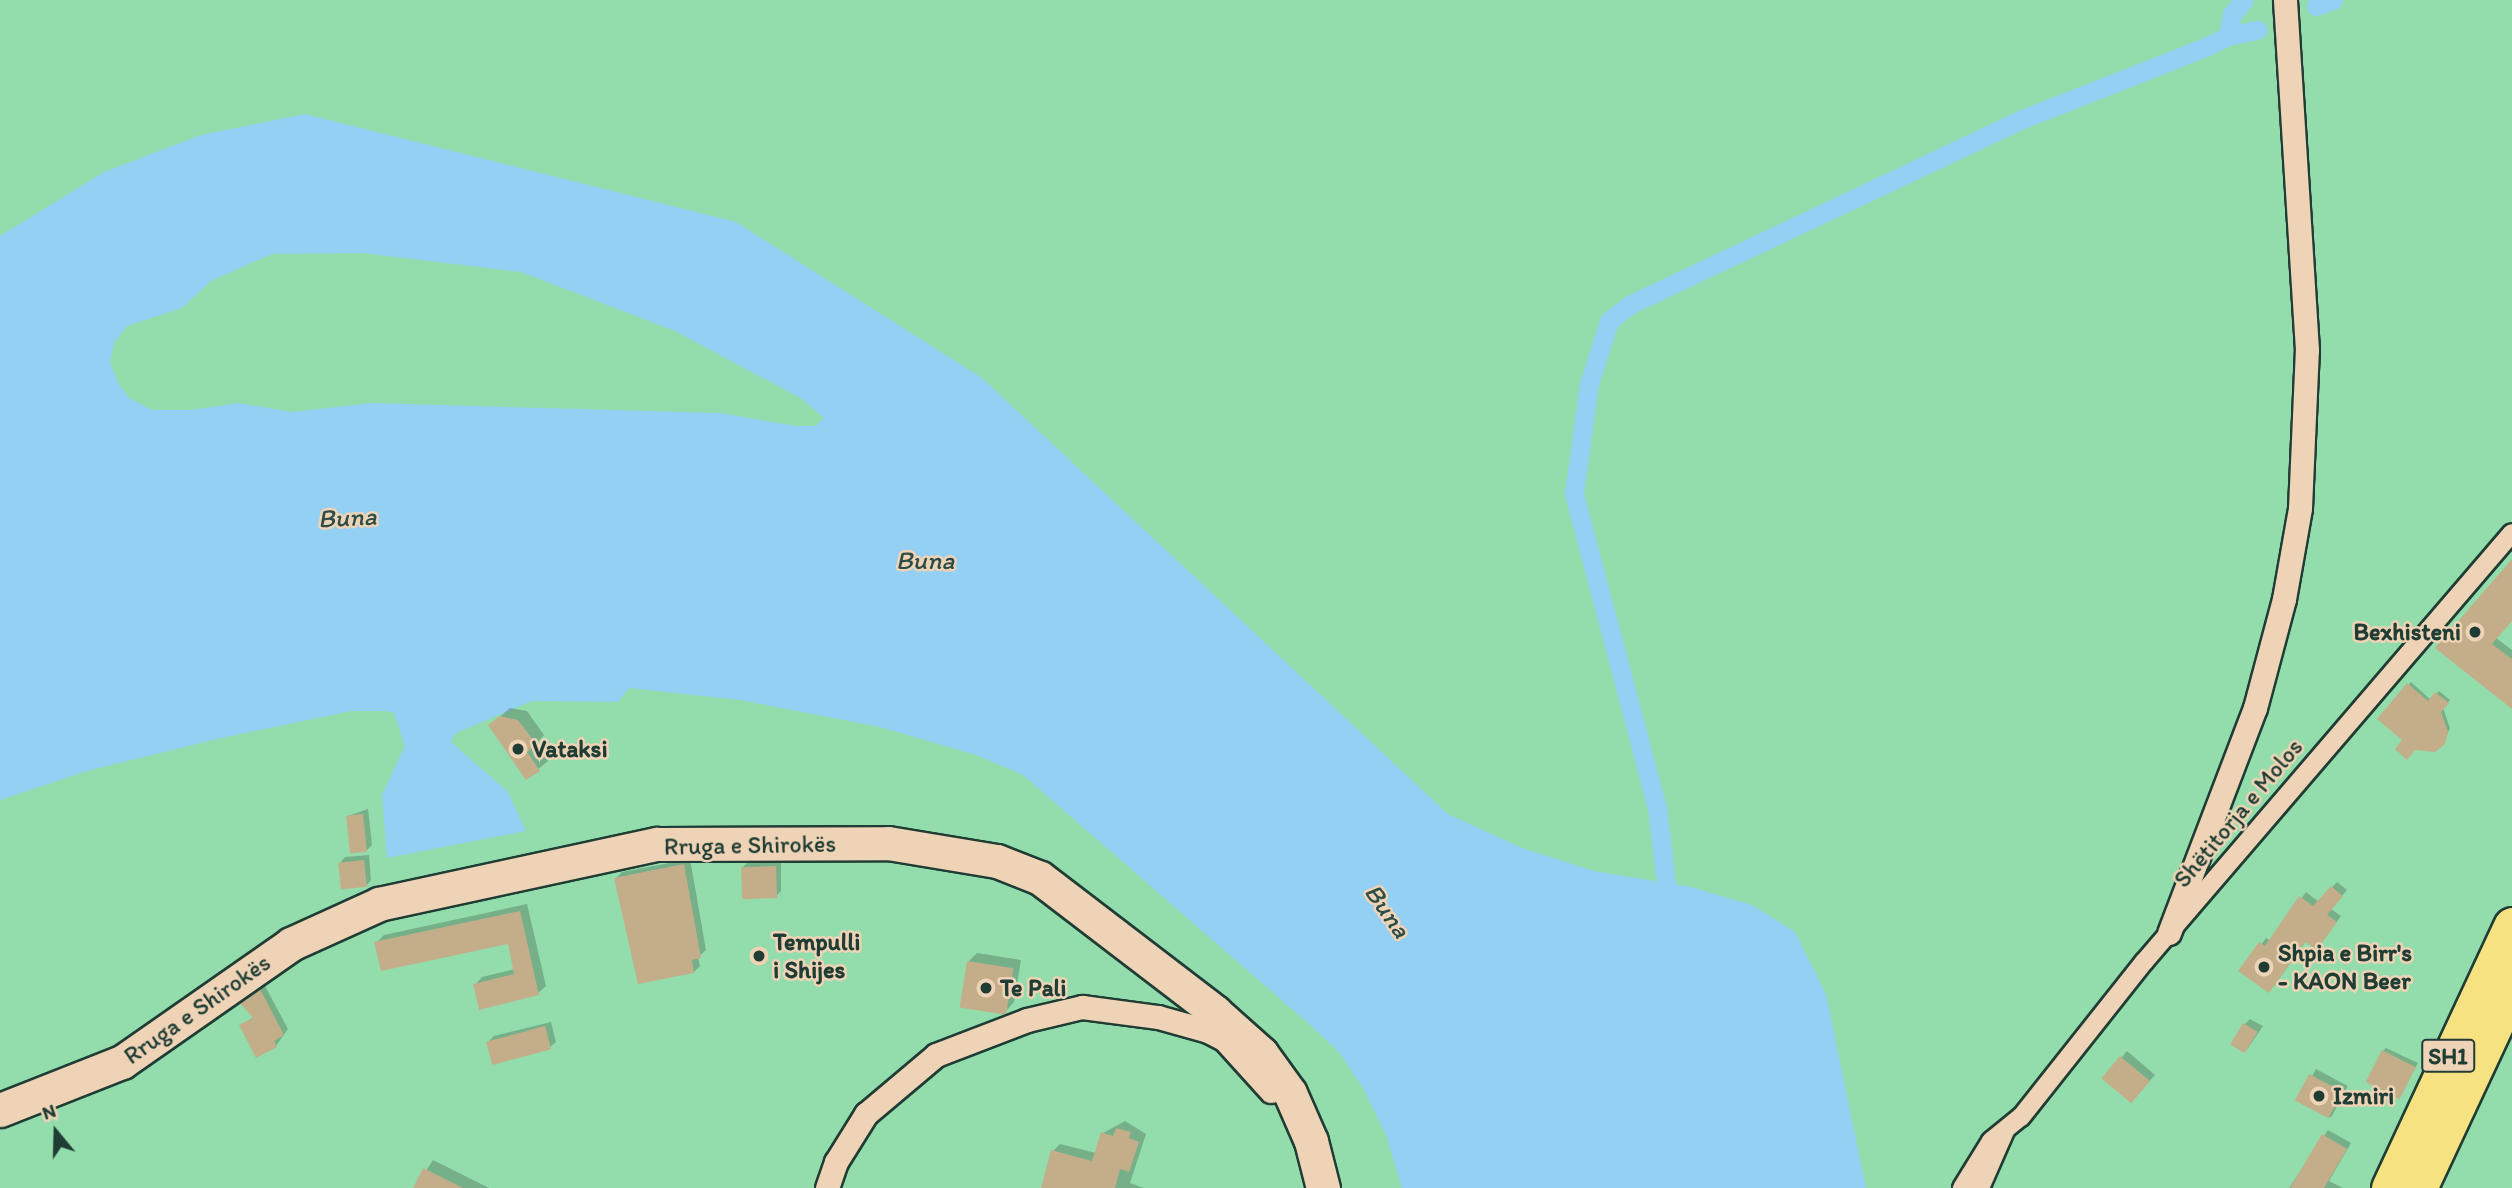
<!DOCTYPE html>
<html>
<head>
<meta charset="utf-8">
<style>
  body { margin:0 }
  #map { position:relative; width:2512px; height:1188px; overflow:hidden; background:#f0d2b0; font-family:Itim,sans-serif }
  div>[style] { position:absolute }
  .green>* { inset:0; background:#93dcac; transform-origin:0 0 }
  .water>* { inset:0; background:#93d0f3 }
  .shadow>* { inset:0; background:#0003; transform-origin:0 0 }
  .canal>* { height:19px; margin:-9.5px; padding:0 9.5px; transform-origin:9.5px; border-radius:9.5px; background:#93d0f3 }
  .building>* { inset:0; background:#c4ae8a; transform-origin:0 0 }
  .roads { filter:drop-shadow(2px 0 #1f3d34) drop-shadow(-2px 0 #1f3d34) drop-shadow(0 2px #1f3d34) drop-shadow(0 -2px #1f3d34) }
  .pedestrian>* { height:18px; margin:-9px; padding:0 9px; transform-origin:9px; border-radius:9px; background:#efd3b6 }
  .minor>* { height:23px; margin:-11.5px; padding:0 11.5px; transform-origin:11.5px; border-radius:11.5px; background:#efd3b6 }
  .secondary>* { height:33px; margin:-16.5px; padding:0 16.5px; transform-origin:16.5px; border-radius:16.5px; background:#efd3b6 }
  .primary>* { height:37px; margin:-18.5px; padding:0 18.5px; transform-origin:18.5px; border-radius:18.5px; background:#f7e281 }
  .dots>* { width:19px; height:19px; translate:-50% -50%; box-sizing:border-box; border:4px solid #efd3b6; border-radius:50% }
  span { translate:-50% -50%; white-space:nowrap; text-align:center; line-height:1.15; -webkit-text-stroke:5px #efd3b6; paint-order:stroke }
  .shield-label span { padding:2px 5px; background:#efd3b6; border:2px solid; border-radius:5px; -webkit-text-stroke-width:0 }
  .shield-label { font-size:23px; color:#1f3d34; font-weight:700 }
  .poi-label { font-size:24px; color:#1f3d34; font-weight:700 }
  .right { translate:-100% -50%; text-align:right }
  .left { translate:0 -50%; text-align:left }
  .street-label { font-size:24px; color:#1f3d34 }
  .water-label { font-size:26px; color:#2b4c47; font-style:italic }
  .north { position:absolute; left:21px; top:1097px; width:70px; height:70px; -webkit-text-stroke:5px #efd3b6; paint-order:stroke; rotate:341deg; font-size:19px; font-weight:700; line-height:28px; text-align:center; color:#1f3d34 }
  .north::after { content:''; display:block; margin:auto; width:24px; height:32px; background:#1f3d34; clip-path:polygon(50% 0,100% 100%,50% 72%,0 100%) }
</style>
</head>
<body>
<div id="map">
  <div class="green">
    <i style="left:0;top:0;width:2512px;height:1188px"></i>
  </div>
  <div class="water">
    <i style="clip-path:polygon(evenodd,305px 114px,736px 222px,982px 378px,1448px 814px,1522px 848px,1594px 871px,1691px 887px,1752px 905px,1795px 932px,1826px 994px,1866px 1188px,1402px 1188px,1386px 1135px,1363px 1088px,1339px 1052px,1308px 1023px,1023px 775px,976px 755px,880px 727px,740px 700px,629px 688px,618px 702px,532px 701px,456px 733px,451px 742px,508px 792px,526px 831px,387px 858px,382px 795px,405px 746px,394px 713px,387px 711px,351px 711px,217px 739px,87px 771px,0 800px,0 236px,104px 172px,201px 135px,305px 114px,363px 253px,521px 272px,675px 331px,802px 399px,824px 418px,816px 426px,796px 426px,720px 413px,373px 403px,292px 412px,239px 403px,190px 410px,152px 410px,129px 398px,118px 383px,110px 362px,114px 343px,127px 326px,182px 308px,211px 281px,272px 254px,363px 253px)"></i>
  </div>
  <div class="shadow">
    <i style="clip-path:polygon(2512px 560px,2512px 618px,2496px 638px,2512px 650px,2512px 706px,2437px 648px)"></i>
    <i style="clip-path:polygon(2411px 682px,2431px 700px,2439px 691px,2450px 700px,2443px 708px,2450px 728px,2444px 742px,2404px 740px,2379px 719px)"></i>
    <i style="clip-path:polygon(510px 708px,527px 711px,544px 735px,536px 744px,548px 761px,527px 778px,490px 725px)"></i>
    <i style="clip-path:polygon(368px 809px,372px 845px,366px 851px,348px 816px)"></i>
    <i style="clip-path:polygon(369px 855px,371px 880px,366px 886px,340px 863px,345px 857px)"></i>
    <i style="clip-path:polygon(690px 859px,706px 950px,698px 957px,700px 966px,694px 972px,616px 878px,622px 872px)"></i>
    <i style="clip-path:polygon(748px 862px,781px 862px,781px 891px,776px 896px,742px 868px)"></i>
    <i style="clip-path:polygon(2337px 882px,2347px 890px,2331px 909px,2341px 916px,2317px 948px,2306px 941px,2274px 986px,2241px 971px,2266px 938px,2271px 941px,2306px 892px,2319px 902px)"></i>
    <i style="clip-path:polygon(527px 904px,546px 986px,538px 993px,475px 985px,482px 977px,515px 969px,509px 942px,376px 943px,384px 935px)"></i>
    <i style="clip-path:polygon(977px 953px,1021px 960px,1014px 1002px,1006px 1011px,968px 962px)"></i>
    <i style="clip-path:polygon(265px 986px,288px 1029px,276px 1046px,241px 1025px,254px 1017px,247px 998px)"></i>
    <i style="clip-path:polygon(2250px 1019px,2263px 1026px,2246px 1051px,2244px 1025px)"></i>
    <i style="clip-path:polygon(551px 1022px,556px 1042px,550px 1047px,488px 1042px,494px 1036px)"></i>
    <i style="clip-path:polygon(2386px 1048px,2418px 1063px,2399px 1097px,2383px 1051px)"></i>
    <i style="clip-path:polygon(2127px 1051px,2155px 1075px,2137px 1095px,2104px 1078px)"></i>
    <i style="left:2316px;top:1069px;width:36px;height:36px;rotate:28deg"></i>
    <i style="clip-path:polygon(1125px 1121px,1146px 1134px,1130px 1183px,1144px 1188px,1043px 1188px,1053px 1151px,1060px 1144px,1096px 1153px,1103px 1133px)"></i>
    <i style="clip-path:polygon(2328px 1130px,2351px 1143px,2329px 1181px,2343px 1188px,2289px 1188px)"></i>
    <i style="clip-path:polygon(433px 1160px,489px 1188px,415px 1188px)"></i>
  </div>
  <div class="canal">
    <i style="left:2316px;top:6px;width:18px;rotate:-19deg"></i>
    <i style="left:2228px;top:36px;width:30px;rotate:-12deg"></i>
    <i style="left:1666px;top:883px;width:76px;rotate:-96.8deg"></i>
    <i style="left:1657px;top:808px;width:326px;rotate:-104.8deg"></i>
    <i style="left:1574px;top:493px;width:110px;rotate:-82.2deg"></i>
    <i style="left:1589px;top:384px;width:66px;rotate:-72.4deg"></i>
    <i style="left:1609px;top:321px;width:28px;rotate:-38deg"></i>
    <i style="left:1631px;top:304px;width:436px;rotate:-25.3deg"></i>
    <i style="left:2025px;top:118px;width:197px;rotate:-21.5deg"></i>
    <i style="left:2208px;top:46px;width:22px;rotate:-27deg"></i>
    <i style="left:2228px;top:36px;width:22px;rotate:-80deg"></i>
    <i style="left:2232px;top:14px;width:18px;rotate:-49deg"></i>
  </div>
  <div class="building">
    <i style="clip-path:polygon(2512px 559px,2512px 621px,2492px 644px,2512px 659px,2512px 709px,2435px 648px)"></i>
    <i style="clip-path:polygon(2407px 683px,2428px 701px,2435px 692px,2449px 703px,2441px 712px,2448px 732px,2445px 744px,2435px 752px,2415px 750px,2407px 760px,2395px 749px,2402px 740px,2377px 719px)"></i>
    <i style="clip-path:polygon(500px 716px,518px 720px,537px 745px,527px 752px,540px 771px,526px 780px,488px 725px)"></i>
    <i style="left:363px;top:814px;width:38px;height:17px;rotate:84deg"></i>
    <i style="left:364px;top:860px;width:27px;height:26px;rotate:84deg"></i>
    <i style="clip-path:polygon(684px 864px,701px 958px,692px 960px,694px 973px,638px 984px,614px 878px)"></i>
    <i style="left:776px;top:866px;width:32px;height:35px;rotate:88deg"></i>
    <i style="clip-path:polygon(2331px 886px,2343px 896px,2327px 915px,2337px 922px,2317px 950px,2305px 942px,2269px 993px,2238px 971px,2259px 942px,2265px 946px,2299px 896px,2313px 906px)"></i>
    <i style="clip-path:polygon(520px 911px,539px 995px,479px 1010px,473px 984px,514px 974px,508px 944px,381px 971px,374px 942px)"></i>
    <i style="left:967px;top:961px;width:47px;height:47px;rotate:9deg"></i>
    <i style="clip-path:polygon(260px 989px,284px 1035px,274px 1041px,277px 1047px,256px 1058px,239px 1025px,253px 1018px,240px 1003px)"></i>
    <i style="left:2243px;top:1023px;width:17px;height:25px;rotate:31deg"></i>
    <i style="left:545px;top:1026px;width:24px;height:61px;rotate:75deg"></i>
    <i style="left:2382px;top:1050px;width:38px;height:36px;rotate:27deg"></i>
    <i style="left:2120px;top:1056px;width:39px;height:29px;rotate:40deg"></i>
    <i style="left:2309px;top:1074px;width:38px;height:30px;rotate:28deg"></i>
    <i style="clip-path:polygon(1116px 1128px,1131px 1132px,1129px 1138px,1139px 1142px,1129px 1172px,1120px 1169px,1115px 1188px,1041px 1188px,1051px 1150px,1092px 1161px,1101px 1132px,1113px 1136px)"></i>
    <i style="clip-path:polygon(2322px 1134px,2347px 1149px,2324px 1188px,2290px 1188px)"></i>
    <i style="clip-path:polygon(423px 1168px,463px 1188px,413px 1188px)"></i>
  </div>
  <div class="roads">
    <div class="pedestrian">
      <i style="left:1962px;top:1188px;width:55px;rotate:-58.3deg"></i>
      <i style="left:1991px;top:1141px;width:38px;rotate:-39deg"></i>
      <i style="left:2021px;top:1117px;width:198px;rotate:-51.6deg"></i>
      <i style="left:2144px;top:962px;width:565px;rotate:-49.38deg"></i>
      <i style="left:1980px;top:1188px;width:62px;rotate:-66.3deg"></i>
    </div>
    <div class="minor">
      <i style="left:2169px;top:933px;width:241px;rotate:-69.1deg"></i>
      <i style="left:2255px;top:708px;width:113px;rotate:-75.1deg"></i>
      <i style="left:2284px;top:599px;width:92px;rotate:-80deg"></i>
      <i style="left:2300px;top:508px;width:158px;rotate:-87.5deg"></i>
      <i style="left:2307px;top:350px;width:351px;rotate:-93.6deg"></i>
      <i style="left:827px;top:1188px;width:28px;rotate:-71deg"></i>
      <i style="left:836px;top:1162px;width:57px;rotate:-58deg"></i>
      <i style="left:866px;top:1114px;width:92px;rotate:-40.1deg"></i>
      <i style="left:936px;top:1055px;width:97px;rotate:-21deg"></i>
      <i style="left:1027px;top:1020px;width:57px;rotate:-13.3deg"></i>
      <i style="left:1082px;top:1007px;width:77px;rotate:7.5deg"></i>
      <i style="left:1158px;top:1017px;width:52px;rotate:15.6deg"></i>
      <i style="left:1208px;top:1031px;width:18px;rotate:27deg"></i>
      <i style="left:1224px;top:1039px;width:70px;rotate:47.9deg"></i>
    </div>
    <div class="secondary">
      <i style="left:0;top:1110px;width:131px;rotate:-21.5deg"></i>
      <i style="left:122px;top:1062px;width:206px;rotate:-34.9deg"></i>
      <i style="left:291px;top:944px;width:97px;rotate:-24.4deg"></i>
      <i style="left:379px;top:904px;width:284px;rotate:-12.2deg"></i>
      <i style="left:657px;top:844px;width:231px;rotate:-0.2deg"></i>
      <i style="left:888px;top:843px;width:110px;rotate:9.4deg"></i>
      <i style="left:997px;top:861px;width:46px;rotate:21.6deg"></i>
      <i style="left:1040px;top:878px;width:220px;rotate:37.4deg"></i>
      <i style="left:1215px;top:1012px;width:62px;rotate:41.7deg"></i>
      <i style="left:1261px;top:1053px;width:49px;rotate:54.1deg"></i>
      <i style="left:1290px;top:1093px;width:52px;rotate:66.4deg"></i>
      <i style="left:1311px;top:1141px;width:49px;rotate:75.7deg"></i>
    </div>
    <div class="primary">
      <i style="left:2390px;top:1188px;width:289px;rotate:-65deg"></i>
      <i style="left:2418px;top:1188px;width:223px;rotate:-65deg"></i>
    </div>
  </div>
  <div class="dots">
    <i style="left:2475px;top:632px;background:#1f3d34"></i>
    <i style="left:518px;top:749px;background:#1f3d34"></i>
    <i style="left:759px;top:956px;background:#1f3d34"></i>
    <i style="left:2264px;top:967px;background:#1f3d34"></i>
    <i style="left:986px;top:988px;background:#1f3d34"></i>
    <i style="left:2319px;top:1096px;background:#1f3d34"></i>
  </div>
  <div class="shield-label">
    <span style="left:2448px;top:1056px">SH1</span>
  </div>
  <div class="poi-label">
    <span class="right" style="left:2461px;top:632px">Bexhisteni</span>
    <span class="left" style="left:532px;top:749px">Vataksi</span>
    <span class="left" style="left:773px;top:956px">Tempulli<br>i Shijes</span>
    <span class="left" style="left:2278px;top:967px">Shpia e Birr's<br>- KAON Beer</span>
    <span class="left" style="left:1000px;top:988px">Te Pali</span>
    <span class="left" style="left:2333px;top:1096px">Izmiri</span>
  </div>
  <div class="street-label">
    <span style="left:2238px;top:813px;rotate:-50deg">Shëtitorja e Molos</span>
    <span style="left:750px;top:845px;rotate:-1deg">Rruga e Shirokës</span>
    <span style="left:197px;top:1009px;rotate:-35deg">Rruga e Shirokës</span>
  </div>
  <div class="water-label">
    <span style="left:347px;top:518px;rotate:-3deg">Buna</span>
    <span style="left:925px;top:561px">Buna</span>
    <span style="left:1387px;top:911px;rotate:55deg">Buna</span>
  </div>
  <div class="north">N</div>
</div>
</body>
</html>
